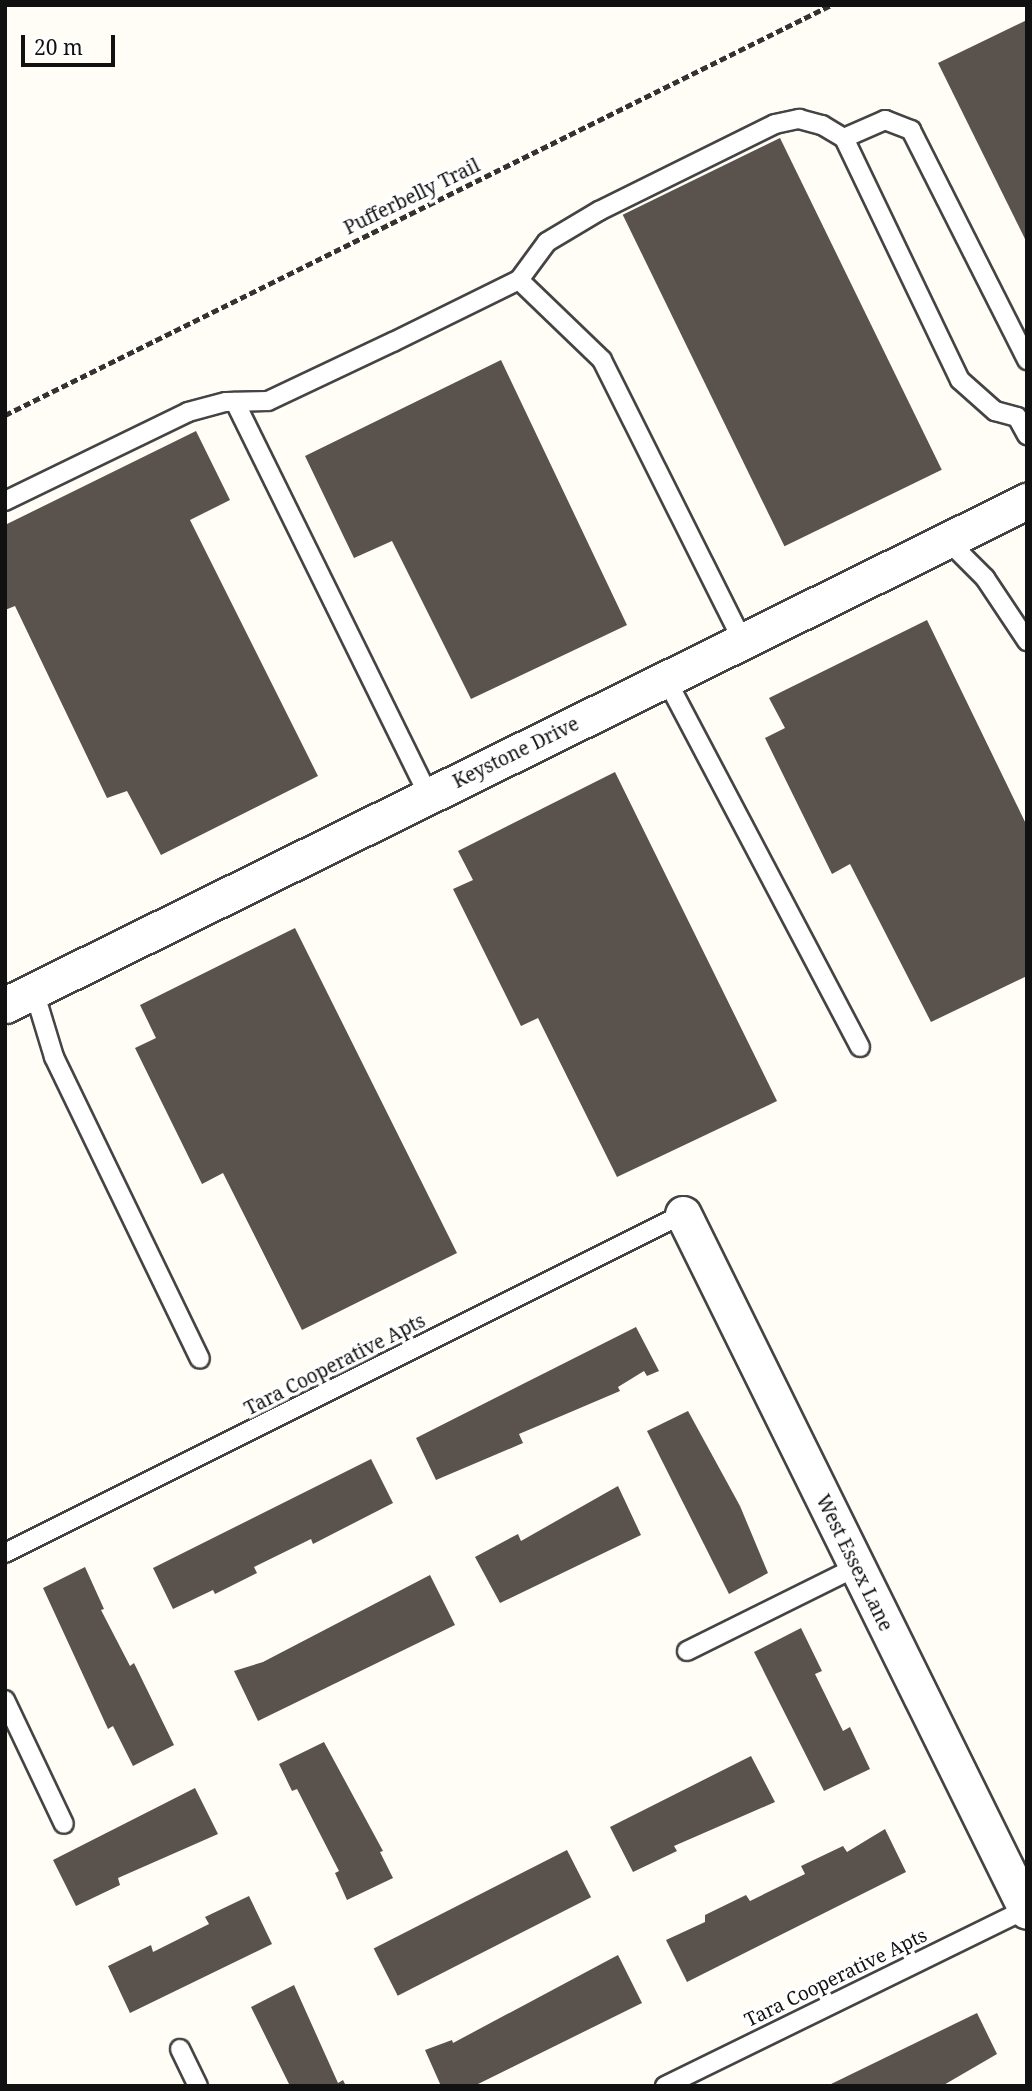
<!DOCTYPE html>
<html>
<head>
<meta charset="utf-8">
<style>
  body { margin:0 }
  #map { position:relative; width:1032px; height:2091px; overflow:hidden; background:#fffdf5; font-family:"Noto Serif",serif }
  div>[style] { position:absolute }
  .building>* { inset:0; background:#5a524d; transform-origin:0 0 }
  .path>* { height:4.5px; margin-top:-2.25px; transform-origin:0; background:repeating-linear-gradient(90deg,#333 0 7px,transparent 0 10.5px) }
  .roads { filter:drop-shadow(2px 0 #444) drop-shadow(-2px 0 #444) drop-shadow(0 2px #444) drop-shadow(0 -2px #444) }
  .lane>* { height:18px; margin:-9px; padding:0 9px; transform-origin:9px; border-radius:9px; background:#fff }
  .street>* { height:35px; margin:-17.5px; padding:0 17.5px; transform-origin:17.5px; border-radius:17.5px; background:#fff }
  span { translate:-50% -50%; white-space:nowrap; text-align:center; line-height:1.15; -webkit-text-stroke:7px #fff; paint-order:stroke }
  .street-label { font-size:19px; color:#111 }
  .frame { position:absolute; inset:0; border:7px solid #111; pointer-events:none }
  .scale { position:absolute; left:21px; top:35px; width:94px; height:32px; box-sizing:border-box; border:4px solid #111; border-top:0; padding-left:9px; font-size:21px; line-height:24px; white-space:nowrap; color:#111; -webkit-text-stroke:5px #fff; paint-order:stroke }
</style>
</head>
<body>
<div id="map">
  <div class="building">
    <i style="clip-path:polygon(1027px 20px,1027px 243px,938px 63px)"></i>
    <i style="left:780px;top:138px;width:369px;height:175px;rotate:64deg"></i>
    <i style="clip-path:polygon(501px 360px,627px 625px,471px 699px,392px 541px,354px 558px,305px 456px)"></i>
    <i style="clip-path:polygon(196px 431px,230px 500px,190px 520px,318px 776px,161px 855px,127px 791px,107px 798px,15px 606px,5px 610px,5px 525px)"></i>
    <i style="clip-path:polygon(927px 620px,1027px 826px,1027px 976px,931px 1022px,850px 864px,832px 874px,765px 738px,785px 728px,769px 698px)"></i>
    <i style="clip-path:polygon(615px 772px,777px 1101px,617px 1177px,538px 1018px,521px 1026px,453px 889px,473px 880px,458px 851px)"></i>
    <i style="clip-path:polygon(295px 928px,457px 1253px,302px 1330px,223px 1173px,202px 1184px,135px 1048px,156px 1038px,140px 1005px)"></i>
    <i style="clip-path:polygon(636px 1327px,659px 1371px,647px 1376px,644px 1371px,618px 1387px,620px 1391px,519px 1434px,523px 1443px,436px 1480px,416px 1438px)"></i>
    <i style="clip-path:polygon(688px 1411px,740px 1506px,768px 1573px,729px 1594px,647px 1431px)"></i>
    <i style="clip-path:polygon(371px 1459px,393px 1503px,313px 1544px,311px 1539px,254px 1567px,257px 1573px,215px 1594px,213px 1590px,173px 1609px,153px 1568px)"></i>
    <i style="clip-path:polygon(618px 1486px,641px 1535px,500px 1603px,475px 1557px,518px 1534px,521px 1541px)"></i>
    <i style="clip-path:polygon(85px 1567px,104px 1609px,101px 1610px,130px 1666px,134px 1663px,174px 1745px,133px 1766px,113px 1726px,108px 1729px,43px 1588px)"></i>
    <i style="clip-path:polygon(430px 1575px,455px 1625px,258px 1721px,234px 1671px,263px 1662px)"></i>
    <i style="clip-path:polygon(801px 1628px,822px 1671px,815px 1674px,843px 1731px,850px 1727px,870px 1769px,824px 1791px,754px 1652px)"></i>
    <i style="clip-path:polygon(324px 1742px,383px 1851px,380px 1852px,393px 1878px,347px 1900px,335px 1873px,339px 1871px,297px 1789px,292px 1791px,279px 1764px)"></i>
    <i style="clip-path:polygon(751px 1756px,775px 1802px,674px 1846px,677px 1851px,633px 1872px,610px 1827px)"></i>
    <i style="clip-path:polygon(195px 1788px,218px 1834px,118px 1878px,120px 1885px,76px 1906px,53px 1860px)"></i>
    <i style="clip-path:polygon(885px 1829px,906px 1872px,687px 1982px,666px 1940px,705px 1922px,705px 1915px,746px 1895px,750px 1901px,805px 1874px,801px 1866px,843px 1846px,847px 1852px)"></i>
    <i style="left:567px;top:1850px;width:53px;height:217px;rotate:63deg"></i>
    <i style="clip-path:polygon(249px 1896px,272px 1944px,130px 2013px,108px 1966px,151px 1945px,153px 1952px,209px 1924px,205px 1917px)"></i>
    <i style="clip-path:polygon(618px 1955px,642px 2003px,474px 2086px,441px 2086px,425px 2050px,452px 2040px,453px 2043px)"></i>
    <i style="clip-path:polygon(294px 1985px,338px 2083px,343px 2080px,346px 2086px,290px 2086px,251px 2007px)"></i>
    <i style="clip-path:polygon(977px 2013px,997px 2054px,942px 2086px,827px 2086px)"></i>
  </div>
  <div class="path">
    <i style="left:5px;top:415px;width:922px;rotate:-26.4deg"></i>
  </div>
  <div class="roads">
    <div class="lane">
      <i style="left:844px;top:138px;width:45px;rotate:-23.7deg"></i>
      <i style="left:885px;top:120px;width:28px;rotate:21deg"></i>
      <i style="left:911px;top:130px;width:258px;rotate:63.2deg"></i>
      <i style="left:519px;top:280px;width:115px;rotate:43.9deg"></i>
      <i style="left:602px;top:360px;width:313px;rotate:63.4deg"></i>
      <i style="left:235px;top:402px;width:439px;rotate:63.8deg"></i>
      <i style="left:5px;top:501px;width:203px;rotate:-25.9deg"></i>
      <i style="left:188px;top:412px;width:39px;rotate:-15deg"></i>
      <i style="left:226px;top:402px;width:42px;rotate:-1.4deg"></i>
      <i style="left:268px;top:401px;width:138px;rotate:-25.3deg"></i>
      <i style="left:393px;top:342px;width:140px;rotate:-26.2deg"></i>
      <i style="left:519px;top:280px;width:47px;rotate:-53.6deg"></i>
      <i style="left:547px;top:242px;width:61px;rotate:-30.8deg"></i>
      <i style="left:599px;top:211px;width:196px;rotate:-26.3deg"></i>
      <i style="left:775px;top:124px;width:25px;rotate:-12deg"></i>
      <i style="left:799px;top:119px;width:24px;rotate:15deg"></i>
      <i style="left:822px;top:125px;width:26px;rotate:31deg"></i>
      <i style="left:844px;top:138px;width:268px;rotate:64.4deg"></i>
      <i style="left:960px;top:380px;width:47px;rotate:41.5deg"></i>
      <i style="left:995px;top:411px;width:23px;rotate:15deg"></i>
      <i style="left:1017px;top:417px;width:21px;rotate:61deg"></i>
      <i style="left:947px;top:540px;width:54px;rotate:45deg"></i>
      <i style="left:985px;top:578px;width:76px;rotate:56.3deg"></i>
      <i style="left:666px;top:679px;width:416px;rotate:62.2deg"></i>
      <i style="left:34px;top:991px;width:69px;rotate:73.1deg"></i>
      <i style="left:54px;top:1057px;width:335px;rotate:64.2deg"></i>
      <i style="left:5px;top:1553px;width:758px;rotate:-26.57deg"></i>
      <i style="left:687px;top:1651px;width:189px;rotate:-26.4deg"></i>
      <i style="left:5px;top:1700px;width:137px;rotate:64.6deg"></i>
      <i style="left:180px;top:2049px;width:41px;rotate:64.1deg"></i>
      <i style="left:665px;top:2086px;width:402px;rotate:-26.1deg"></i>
    </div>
    <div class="street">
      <i style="left:5px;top:1005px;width:1140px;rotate:-26.25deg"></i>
      <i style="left:683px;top:1214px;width:777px;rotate:63.73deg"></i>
    </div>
  </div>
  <div class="street-label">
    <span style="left:412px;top:197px;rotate:-26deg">Pufferbelly Trail</span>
    <span style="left:516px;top:753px;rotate:-26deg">Keystone Drive</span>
    <span style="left:335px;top:1365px;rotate:-27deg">Tara Cooperative Apts</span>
    <span style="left:854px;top:1563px;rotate:64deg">West Essex Lane</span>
    <span style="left:836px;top:1978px;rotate:-26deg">Tara Cooperative Apts</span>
  </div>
  <div class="frame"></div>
  <div class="scale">20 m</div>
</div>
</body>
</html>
